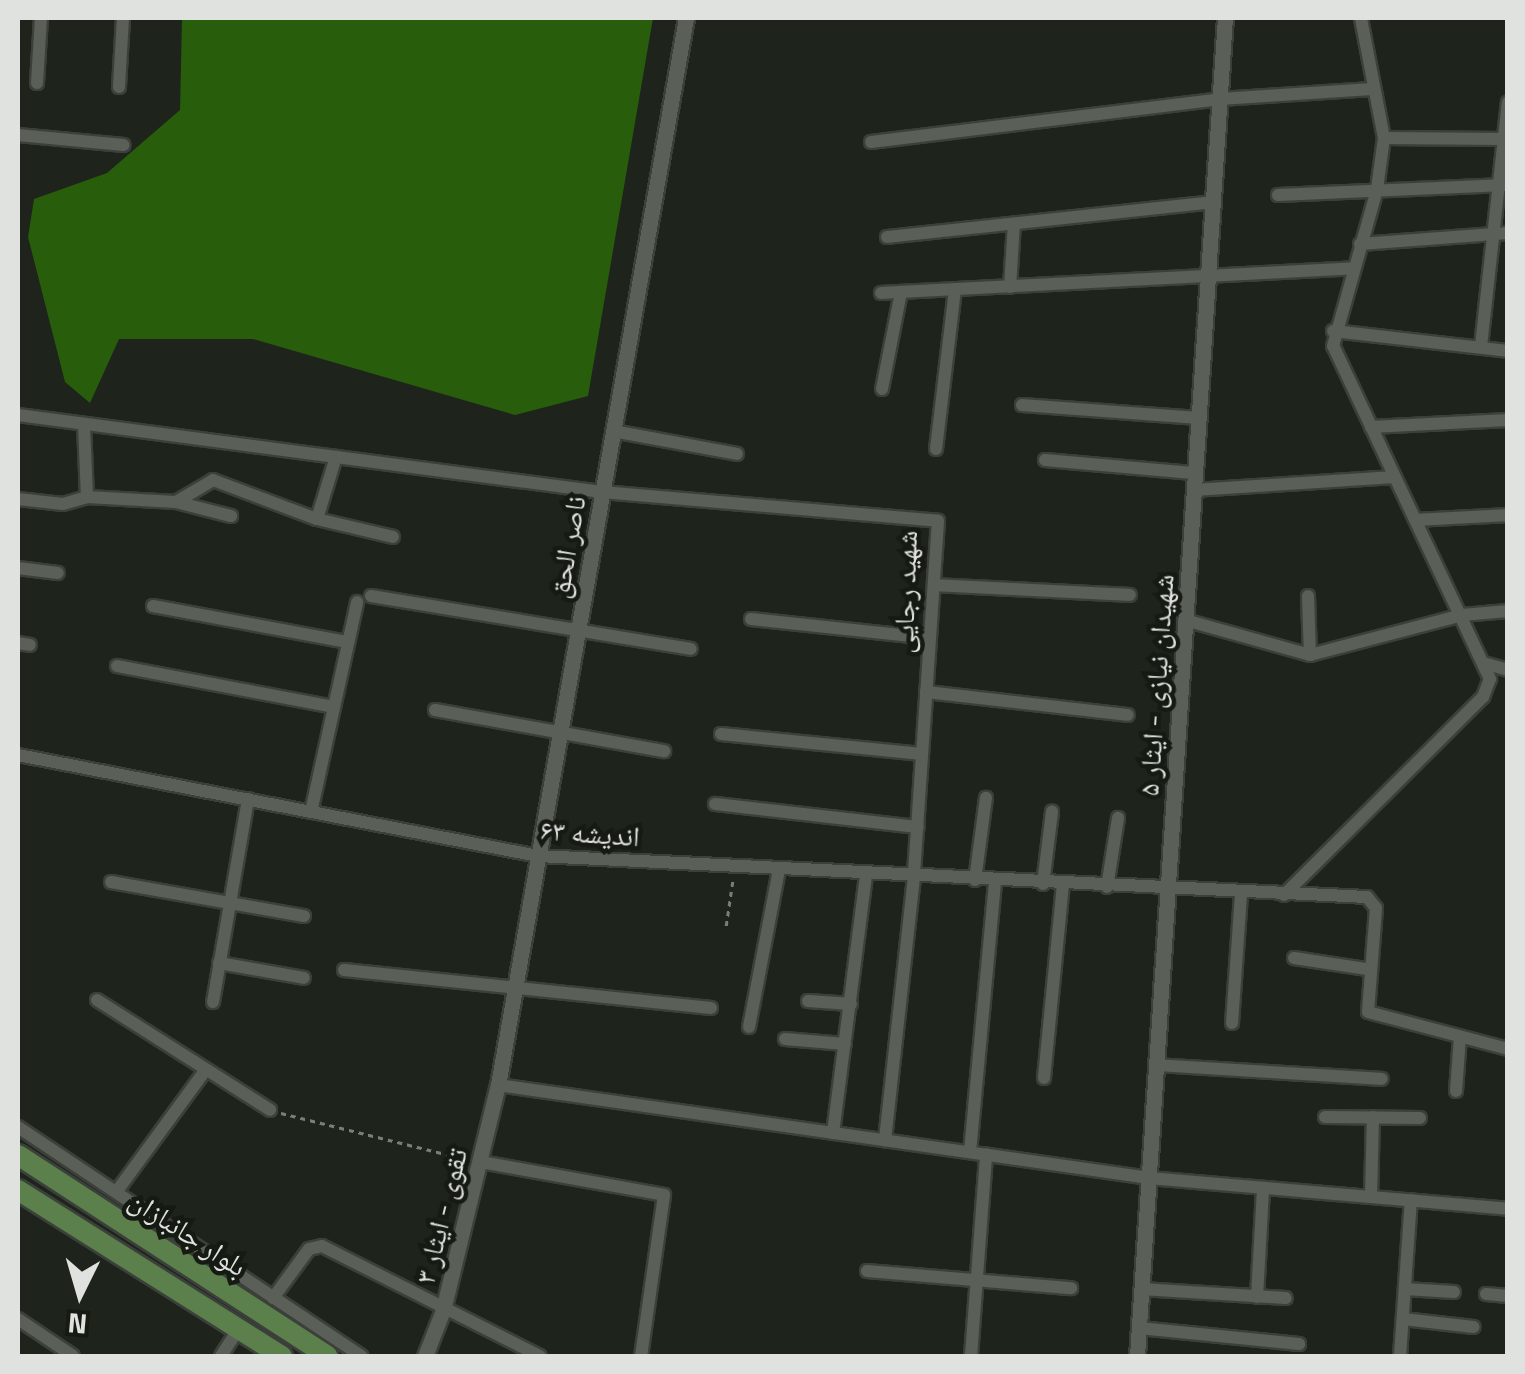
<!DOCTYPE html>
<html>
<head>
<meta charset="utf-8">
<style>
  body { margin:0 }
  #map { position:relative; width:1525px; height:1374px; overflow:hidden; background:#1e231c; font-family:"Titillium Web","Noto Naskh Arabic",sans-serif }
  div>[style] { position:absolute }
  .forest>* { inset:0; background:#285d0b }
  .path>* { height:2.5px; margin-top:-1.25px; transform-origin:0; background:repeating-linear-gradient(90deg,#7a7e79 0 5px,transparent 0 10px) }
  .roads { filter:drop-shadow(2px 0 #3c403b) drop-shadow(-2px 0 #3c403b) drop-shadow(0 2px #3c403b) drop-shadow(0 -2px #3c403b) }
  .minor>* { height:12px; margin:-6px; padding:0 6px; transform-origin:6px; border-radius:6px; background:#5a6058 }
  .tertiary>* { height:15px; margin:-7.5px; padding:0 7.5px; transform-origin:7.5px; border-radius:7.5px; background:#5a6058 }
  .primary>* { height:20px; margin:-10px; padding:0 10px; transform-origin:10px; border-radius:10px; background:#5b804b }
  span { translate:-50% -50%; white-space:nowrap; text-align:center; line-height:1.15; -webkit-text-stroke:9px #151a13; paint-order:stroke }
  .street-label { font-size:28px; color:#dfe2de }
  .frame { position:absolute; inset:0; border:20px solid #dfe2de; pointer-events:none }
  .north { position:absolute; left:30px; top:1244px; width:100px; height:100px; -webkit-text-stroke:8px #151a13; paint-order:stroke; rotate:185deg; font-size:28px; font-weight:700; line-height:40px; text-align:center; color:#dfe2de }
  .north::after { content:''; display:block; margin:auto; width:35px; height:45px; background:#dfe2de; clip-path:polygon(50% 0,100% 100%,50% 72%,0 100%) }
</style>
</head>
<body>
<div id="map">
  <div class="forest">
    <i style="clip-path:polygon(182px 18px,653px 18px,588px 396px,515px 415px,253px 339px,119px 339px,90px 403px,65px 382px,28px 237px,34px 199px,107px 173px,180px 110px)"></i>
  </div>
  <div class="path">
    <i style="left:726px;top:926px;width:49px;rotate:-81.7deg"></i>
    <i style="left:281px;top:1113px;width:187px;rotate:14deg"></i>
  </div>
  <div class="roads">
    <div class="minor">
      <i style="left:37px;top:83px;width:65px;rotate:-86.5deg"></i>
      <i style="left:119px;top:87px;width:69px;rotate:-86.7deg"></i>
      <i style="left:18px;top:135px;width:106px;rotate:5.4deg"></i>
      <i style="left:1384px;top:138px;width:120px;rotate:0.5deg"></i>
      <i style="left:871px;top:142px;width:352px;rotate:-7deg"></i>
      <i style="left:1220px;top:99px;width:152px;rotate:-3.8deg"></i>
      <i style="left:1278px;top:195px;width:227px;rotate:-2.5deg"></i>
      <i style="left:887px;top:237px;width:328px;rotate:-6.1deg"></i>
      <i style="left:1360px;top:244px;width:148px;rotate:-4.3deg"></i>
      <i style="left:1010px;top:287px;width:63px;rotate:-86.4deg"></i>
      <i style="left:881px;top:293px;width:473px;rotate:-3deg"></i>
      <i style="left:1333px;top:331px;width:176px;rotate:6.5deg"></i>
      <i style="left:1481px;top:346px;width:245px;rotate:-83.7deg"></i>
      <i style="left:882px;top:389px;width:99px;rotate:-78.9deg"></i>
      <i style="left:1022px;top:405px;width:177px;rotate:4.2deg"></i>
      <i style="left:18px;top:415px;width:589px;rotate:7.51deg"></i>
      <i style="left:602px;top:492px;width:337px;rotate:4.9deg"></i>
      <i style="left:938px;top:521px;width:357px;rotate:93.9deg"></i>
      <i style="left:914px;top:877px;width:265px;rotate:96.3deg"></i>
      <i style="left:1371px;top:427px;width:137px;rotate:-2.9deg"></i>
      <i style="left:613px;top:431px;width:126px;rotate:10.5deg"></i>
      <i style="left:936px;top:449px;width:160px;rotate:-83.2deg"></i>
      <i style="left:1045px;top:460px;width:151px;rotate:5deg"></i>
      <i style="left:1194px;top:490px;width:201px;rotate:-3.7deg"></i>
      <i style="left:87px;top:497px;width:89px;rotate:3.2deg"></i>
      <i style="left:176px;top:502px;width:57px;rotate:14.3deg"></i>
      <i style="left:18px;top:499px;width:45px;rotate:6.3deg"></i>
      <i style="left:63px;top:504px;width:25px;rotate:-16deg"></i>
      <i style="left:87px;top:497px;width:73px;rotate:-92.4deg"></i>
      <i style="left:176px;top:502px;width:43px;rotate:-30.7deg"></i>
      <i style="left:213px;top:480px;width:111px;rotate:20.6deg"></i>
      <i style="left:317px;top:519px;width:78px;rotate:13.3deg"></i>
      <i style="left:317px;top:519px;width:65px;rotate:-73deg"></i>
      <i style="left:1416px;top:520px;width:92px;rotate:-3.1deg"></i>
      <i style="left:18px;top:568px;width:40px;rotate:7.1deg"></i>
      <i style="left:934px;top:585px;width:196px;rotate:2.9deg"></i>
      <i style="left:371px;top:596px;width:324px;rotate:9.4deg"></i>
      <i style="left:1308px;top:596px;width:59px;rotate:88.1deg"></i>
      <i style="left:153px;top:606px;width:198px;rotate:10.5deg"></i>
      <i style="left:751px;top:619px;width:180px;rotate:6.1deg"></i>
      <i style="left:1185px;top:620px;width:130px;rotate:15.6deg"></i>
      <i style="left:1310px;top:655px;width:157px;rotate:-14.7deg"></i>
      <i style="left:1462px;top:615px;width:46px;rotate:-5deg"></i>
      <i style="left:18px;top:643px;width:12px;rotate:9deg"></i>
      <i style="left:1487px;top:664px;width:22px;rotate:16deg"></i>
      <i style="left:117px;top:666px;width:221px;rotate:10.7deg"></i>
      <i style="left:926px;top:692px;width:203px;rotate:6.5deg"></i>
      <i style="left:435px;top:710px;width:233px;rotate:10.2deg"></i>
      <i style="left:721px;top:734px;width:202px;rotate:5.7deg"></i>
      <i style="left:18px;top:755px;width:530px;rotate:10.99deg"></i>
      <i style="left:538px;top:856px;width:830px;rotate:2.83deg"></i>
      <i style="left:1367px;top:897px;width:14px;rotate:51deg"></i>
      <i style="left:1376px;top:908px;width:104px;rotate:94.4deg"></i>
      <i style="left:1368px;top:1012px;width:145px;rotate:14.8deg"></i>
      <i style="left:715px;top:804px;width:204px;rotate:6.5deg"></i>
      <i style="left:311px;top:812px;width:215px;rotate:-77.6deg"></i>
      <i style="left:975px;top:880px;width:83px;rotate:-82.4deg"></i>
      <i style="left:111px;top:882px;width:196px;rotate:10deg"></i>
      <i style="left:1043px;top:884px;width:73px;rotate:-82.9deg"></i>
      <i style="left:1107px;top:887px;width:70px;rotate:-80.9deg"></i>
      <i style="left:1284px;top:895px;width:281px;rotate:-44.9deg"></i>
      <i style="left:1483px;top:697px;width:19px;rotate:-69deg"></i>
      <i style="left:1490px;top:679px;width:368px;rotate:-115.2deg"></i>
      <i style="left:1333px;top:346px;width:163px;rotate:-74.3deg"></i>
      <i style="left:1377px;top:189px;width:51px;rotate:-82.2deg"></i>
      <i style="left:1384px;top:138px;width:122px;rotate:-100.9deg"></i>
      <i style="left:1294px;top:958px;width:74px;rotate:8.6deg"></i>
      <i style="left:219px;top:963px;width:86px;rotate:10deg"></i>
      <i style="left:344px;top:970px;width:369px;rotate:5.9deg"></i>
      <i style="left:97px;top:1000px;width:205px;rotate:32.4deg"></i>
      <i style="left:808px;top:1001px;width:43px;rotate:4deg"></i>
      <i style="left:213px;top:1002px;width:206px;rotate:-80.2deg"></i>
      <i style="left:1232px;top:1023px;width:129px;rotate:-86deg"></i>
      <i style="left:749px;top:1027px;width:161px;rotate:-79.2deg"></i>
      <i style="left:785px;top:1039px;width:60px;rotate:4.8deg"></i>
      <i style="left:1156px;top:1065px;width:226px;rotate:3.5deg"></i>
      <i style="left:1044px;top:1078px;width:194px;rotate:-84.4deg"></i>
      <i style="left:498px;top:1085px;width:658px;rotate:8.13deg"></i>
      <i style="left:1149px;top:1178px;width:360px;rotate:4.9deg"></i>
      <i style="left:1456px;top:1091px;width:54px;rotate:-85.8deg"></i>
      <i style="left:1325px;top:1117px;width:95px;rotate:0.6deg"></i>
      <i style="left:18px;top:1127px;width:413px;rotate:33.7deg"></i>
      <i style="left:833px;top:1133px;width:261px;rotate:-82.7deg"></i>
      <i style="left:970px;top:1152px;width:272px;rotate:-84.7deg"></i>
      <i style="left:481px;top:1162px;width:186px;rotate:10.2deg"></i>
      <i style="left:664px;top:1195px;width:163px;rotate:98.1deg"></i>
      <i style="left:117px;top:1191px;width:147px;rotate:-53.8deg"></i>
      <i style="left:1371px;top:1197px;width:80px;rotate:-88.6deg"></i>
      <i style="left:867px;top:1271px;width:205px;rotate:4.8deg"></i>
      <i style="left:1141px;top:1289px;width:145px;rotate:3.6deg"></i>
      <i style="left:1405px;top:1289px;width:49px;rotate:3.5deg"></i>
      <i style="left:1486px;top:1294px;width:22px;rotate:5deg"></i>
      <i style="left:1257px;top:1297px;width:109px;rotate:-86.8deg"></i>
      <i style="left:273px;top:1298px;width:61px;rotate:-53.7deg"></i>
      <i style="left:309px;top:1249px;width:13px;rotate:-13deg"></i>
      <i style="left:322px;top:1246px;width:244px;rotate:26.8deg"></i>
      <i style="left:18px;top:1319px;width:66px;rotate:33.9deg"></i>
      <i style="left:1403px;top:1319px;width:71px;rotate:6.4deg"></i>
      <i style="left:1139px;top:1328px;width:161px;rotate:5.7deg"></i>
      <i style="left:221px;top:1356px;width:31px;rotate:-57deg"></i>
      <i style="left:971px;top:1356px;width:202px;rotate:-85.7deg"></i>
      <i style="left:1400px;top:1356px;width:156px;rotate:-86deg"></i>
    </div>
    <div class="tertiary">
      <i style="left:425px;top:1356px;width:49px;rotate:-68.6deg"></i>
      <i style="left:443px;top:1310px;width:232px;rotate:-76.3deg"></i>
      <i style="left:498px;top:1085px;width:1083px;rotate:-80.01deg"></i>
      <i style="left:1137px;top:1356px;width:1341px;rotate:-86.24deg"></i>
    </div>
    <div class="primary">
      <i style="left:18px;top:1155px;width:369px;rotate:33deg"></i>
      <i style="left:18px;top:1190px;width:312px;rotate:32.2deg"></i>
    </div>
  </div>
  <div class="street-label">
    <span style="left:567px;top:547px;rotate:-80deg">ناصر الحق</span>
    <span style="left:905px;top:592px;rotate:-88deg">شهید رجایی</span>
    <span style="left:1156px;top:685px;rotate:-86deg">شهیدان نیازی - ایثار ۵</span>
    <span style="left:590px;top:833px;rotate:4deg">اندیشه ۶۳</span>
    <span style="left:441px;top:1216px;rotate:-76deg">تقوی - ایثار ۳</span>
    <span style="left:188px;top:1233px;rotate:33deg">بلوار جانبازان</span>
  </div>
  <div class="frame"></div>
  <div class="north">N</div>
</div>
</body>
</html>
